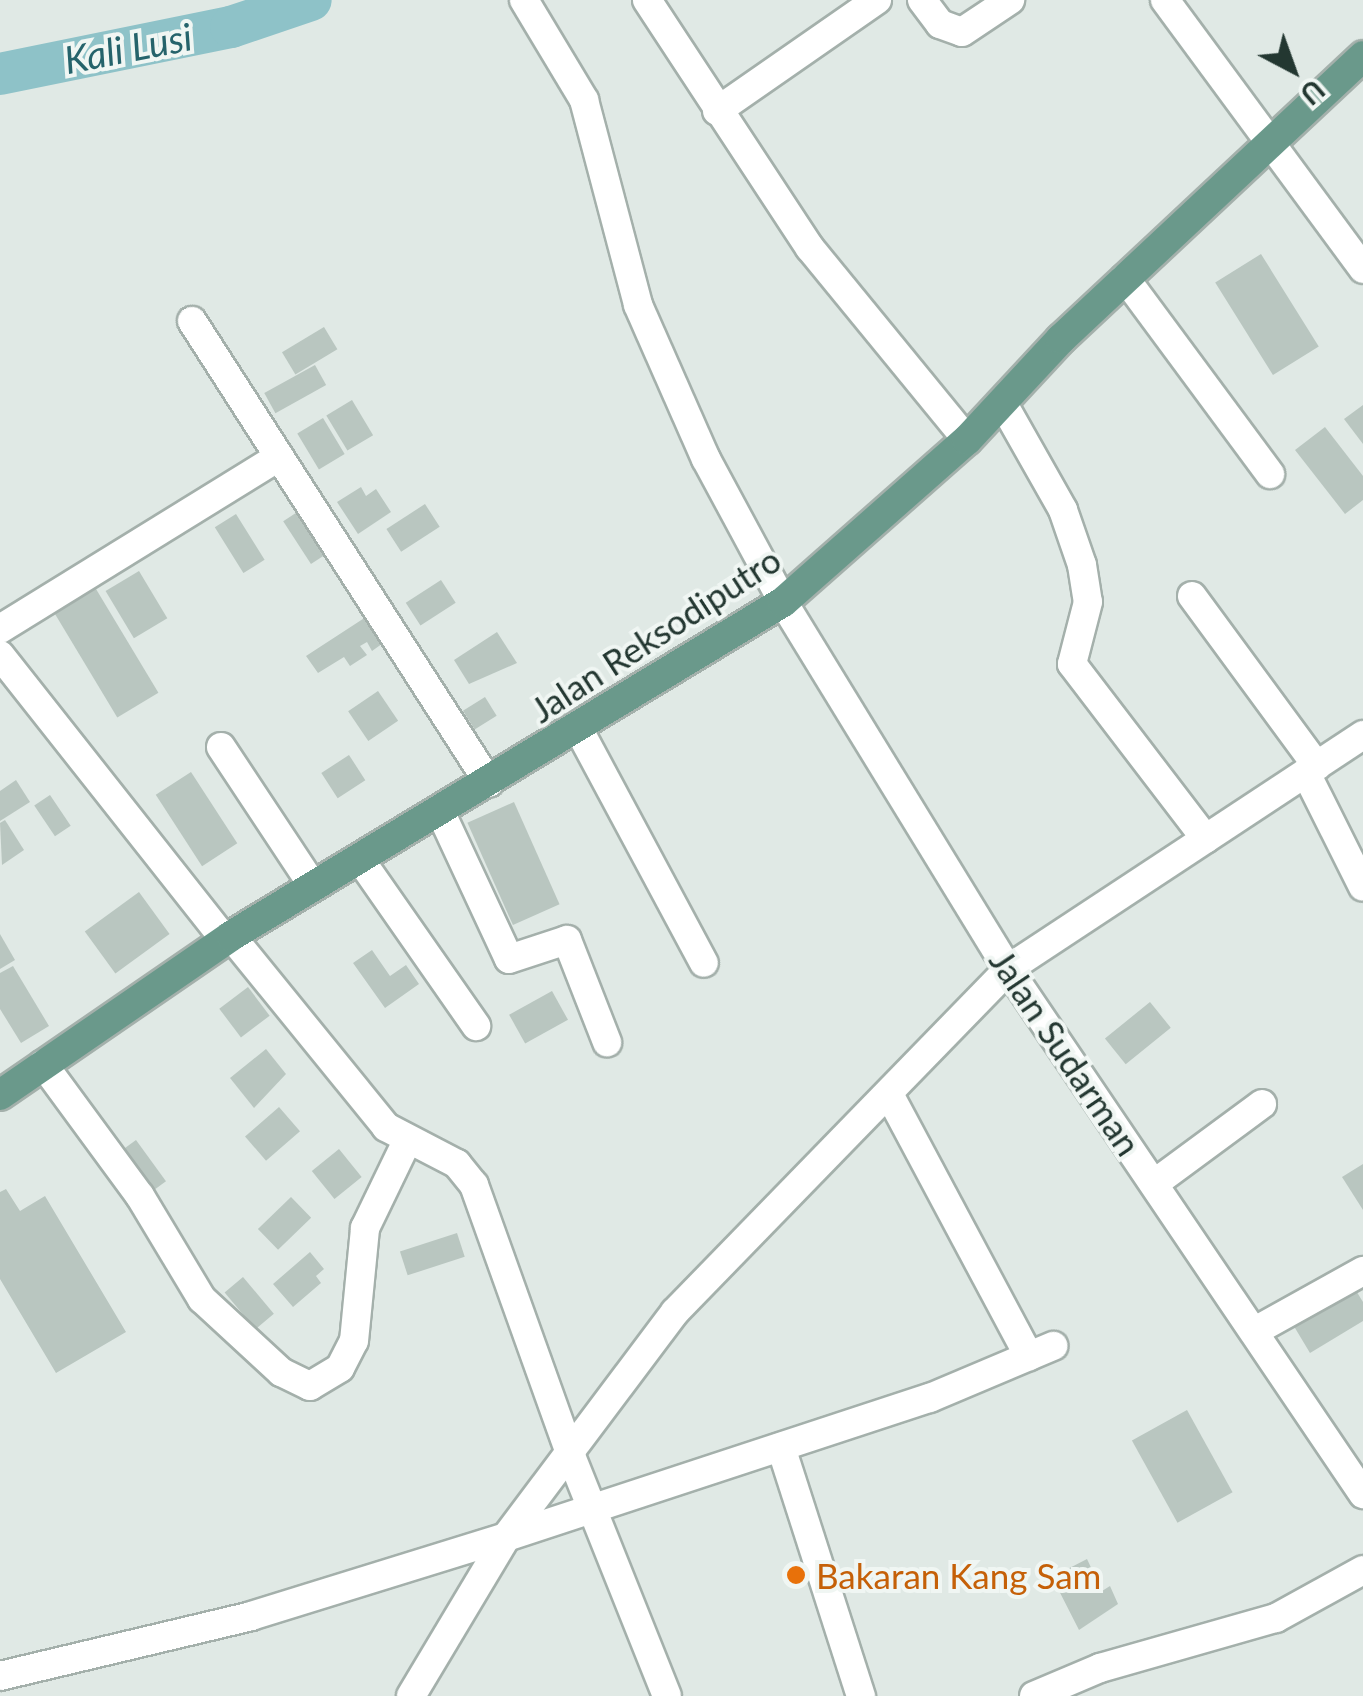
<!DOCTYPE html>
<html>
<head>
<meta charset="utf-8">
<style>
  body { margin:0 }
  #map { position:relative; width:1363px; height:1696px; overflow:hidden; background:#e0e9e5; font-family:Lato,sans-serif }
  div>[style] { position:absolute }
  .river>* { height:42px; margin:-21px; padding:0 21px; transform-origin:21px; border-radius:21px; background:#8ec2c8 }
  .building>* { inset:0; background:#b9c6c0; transform-origin:0 0 }
  .roads { filter:drop-shadow(2px 0 #a4b0ab) drop-shadow(-2px 0 #a4b0ab) drop-shadow(0 2px #a4b0ab) drop-shadow(0 -2px #a4b0ab) }
  .minor>* { height:28px; margin:-14px; padding:0 14px; transform-origin:14px; border-radius:14px; background:#fff }
  .major>* { height:30px; margin:-15px; padding:0 15px; transform-origin:15px; border-radius:15px; background:#6a998b }
  .dots>* { width:28px; height:28px; translate:-50% -50%; box-sizing:border-box; border:5px solid #f0f6f3; border-radius:50% }
  span { translate:-50% -50%; white-space:nowrap; text-align:center; line-height:1.15; -webkit-text-stroke:8px #f0f6f3; paint-order:stroke }
  .street-label { font-size:35px; color:#233731 }
  .food-label { font-size:35px; color:#c56008 }
  .left { translate:0 -50%; text-align:left }
  .water-label { font-size:38px; color:#25636b; font-style:italic }
  .north { position:absolute; left:1243px; top:20px; width:100px; height:100px; -webkit-text-stroke:8px #f0f6f3; paint-order:stroke; rotate:139deg; font-size:28px; font-weight:700; line-height:40px; text-align:center; color:#233731 }
  .north::after { content:''; display:block; margin:auto; width:35px; height:45px; background:#233731; clip-path:polygon(50% 0,100% 100%,50% 72%,0 100%) }
</style>
</head>
<body>
<div id="map">
  <div class="river">
    <i style="left:0;top:74px;width:236px;rotate:-11.5deg"></i>
    <i style="left:231px;top:27px;width:84px;rotate:-18.6deg"></i>
  </div>
  <div class="building">
    <i style="left:1261px;top:254px;width:109px;height:54px;rotate:58deg"></i>
    <i style="left:324px;top:327px;width:26px;height:49px;rotate:59deg"></i>
    <i style="left:315px;top:365px;width:23px;height:58px;rotate:61deg"></i>
    <i style="left:352px;top:400px;width:41px;height:30px;rotate:59deg"></i>
    <i style="clip-path:polygon(1363px 405px,1363px 444px,1344px 419px)"></i>
    <i style="left:323px;top:418px;width:42px;height:30px;rotate:59deg"></i>
    <i style="clip-path:polygon(1325px 427px,1363px 476px,1363px 500px,1345px 514px,1295px 450px)"></i>
    <i style="clip-path:polygon(361px 487px,366px 496px,376px 489px,391px 512px,358px 534px,337px 502px)"></i>
    <i style="left:425px;top:504px;width:27px;height:46px;rotate:57deg"></i>
    <i style="left:305px;top:507px;width:51px;height:26px;rotate:57deg"></i>
    <i style="left:236px;top:514px;width:54px;height:25px;rotate:58deg"></i>
    <i style="left:139px;top:571px;width:55px;height:39px;rotate:59deg"></i>
    <i style="left:441px;top:580px;width:27px;height:42px;rotate:57deg"></i>
    <i style="left:93px;top:584px;width:127px;height:48px;rotate:59deg"></i>
    <i style="clip-path:polygon(369px 615px,386px 641px,372px 651px,367px 642px,360px 646px,367px 655px,350px 666px,344px 657px,318px 673px,306px 656px)"></i>
    <i style="clip-path:polygon(497px 632px,517px 663px,469px 684px,454px 660px)"></i>
    <i style="left:378px;top:691px;width:36px;height:36px;rotate:56deg"></i>
    <i style="left:485px;top:697px;width:22px;height:26px;rotate:58deg"></i>
    <i style="left:349px;top:755px;width:30px;height:33px;rotate:57deg"></i>
    <i style="left:191px;top:772px;width:85px;height:42px;rotate:57deg"></i>
    <i style="clip-path:polygon(16px 780px,30px 802px,0 821px,0 791px)"></i>
    <i style="left:50px;top:795px;width:37px;height:19px;rotate:56deg"></i>
    <i style="left:514px;top:802px;width:112px;height:51px;rotate:66deg"></i>
    <i style="clip-path:polygon(5px 820px,24px 850px,2px 865px,0 823px)"></i>
    <i style="left:139px;top:892px;width:52px;height:67px;rotate:54deg"></i>
    <i style="clip-path:polygon(0 934px,15px 960px,0 969px)"></i>
    <i style="clip-path:polygon(372px 950px,390px 976px,406px 965px,419px 984px,385px 1008px,353px 963px)"></i>
    <i style="clip-path:polygon(13px 966px,49px 1026px,21px 1043px,0 1009px,0 973px)"></i>
    <i style="left:248px;top:987px;width:36px;height:36px;rotate:53deg"></i>
    <i style="left:552px;top:991px;width:33px;height:49px;rotate:61deg"></i>
    <i style="left:1150px;top:1002px;width:33px;height:58px;rotate:51deg"></i>
    <i style="clip-path:polygon(266px 1049px,286px 1074px,254px 1108px,230px 1078px)"></i>
    <i style="left:279px;top:1107px;width:32px;height:45px;rotate:49deg"></i>
    <i style="left:136px;top:1140px;width:51px;height:22px;rotate:54deg"></i>
    <i style="left:339px;top:1149px;width:36px;height:35px;rotate:51deg"></i>
    <i style="clip-path:polygon(1363px 1164px,1363px 1210px,1342px 1177px)"></i>
    <i style="clip-path:polygon(6px 1189px,20px 1211px,45px 1196px,126px 1332px,56px 1373px,0 1279px,0 1192px)"></i>
    <i style="left:291px;top:1197px;width:29px;height:46px;rotate:46deg"></i>
    <i style="left:457px;top:1233px;width:25px;height:60px;rotate:72deg"></i>
    <i style="clip-path:polygon(310px 1252px,324px 1269px,316px 1276px,321px 1283px,293px 1307px,273px 1284px)"></i>
    <i style="left:243px;top:1277px;width:48px;height:24px;rotate:50deg"></i>
    <i style="clip-path:polygon(1350px 1281px,1363px 1302px,1363px 1321px,1310px 1353px,1289px 1318px)"></i>
    <i style="left:1187px;top:1410px;width:94px;height:63px;rotate:61deg"></i>
    <i style="clip-path:polygon(1087px 1559px,1102px 1591px,1110px 1586px,1118px 1604px,1079px 1630px,1052px 1577px)"></i>
  </div>
  <div class="roads">
    <div class="minor">
      <i style="left:524px;top:0;width:117px;rotate:59deg"></i>
      <i style="left:584px;top:100px;width:212px;rotate:75.2deg"></i>
      <i style="left:638px;top:305px;width:168px;rotate:66.2deg"></i>
      <i style="left:706px;top:459px;width:162px;rotate:61.7deg"></i>
      <i style="left:783px;top:602px;width:430px;rotate:58.5deg"></i>
      <i style="left:1008px;top:969px;width:634px;rotate:55.93deg"></i>
      <i style="left:647px;top:0;width:297px;rotate:56.7deg"></i>
      <i style="left:810px;top:248px;width:248px;rotate:50.7deg"></i>
      <i style="left:922px;top:0;width:30px;rotate:53deg"></i>
      <i style="left:940px;top:24px;width:23px;rotate:20deg"></i>
      <i style="left:962px;top:32px;width:58px;rotate:-33.7deg"></i>
      <i style="left:1165px;top:0;width:334px;rotate:53.6deg"></i>
      <i style="left:717px;top:111px;width:195px;rotate:-34.8deg"></i>
      <i style="left:1125px;top:278px;width:244px;rotate:53.5deg"></i>
      <i style="left:192px;top:321px;width:549px;rotate:57.26deg"></i>
      <i style="left:1002px;top:402px;width:124px;rotate:60.5deg"></i>
      <i style="left:1063px;top:510px;width:58px;rotate:70.9deg"></i>
      <i style="left:1082px;top:565px;width:37px;rotate:81deg"></i>
      <i style="left:1088px;top:602px;width:64px;rotate:104.5deg"></i>
      <i style="left:1072px;top:664px;width:220px;rotate:52.6deg"></i>
      <i style="left:1192px;top:596px;width:211px;rotate:53.7deg"></i>
      <i style="left:0;top:629px;width:328px;rotate:-31.7deg"></i>
      <i style="left:0;top:655px;width:363px;rotate:51.7deg"></i>
      <i style="left:579px;top:730px;width:264px;rotate:61.8deg"></i>
      <i style="left:221px;top:747px;width:167px;rotate:56.5deg"></i>
      <i style="left:1306px;top:773px;width:127px;rotate:63.4deg"></i>
      <i style="left:440px;top:811px;width:163px;rotate:65deg"></i>
      <i style="left:509px;top:959px;width:61px;rotate:-18.1deg"></i>
      <i style="left:567px;top:940px;width:110px;rotate:68.6deg"></i>
      <i style="left:359px;top:858px;width:205px;rotate:55.1deg"></i>
      <i style="left:231px;top:936px;width:246px;rotate:50.9deg"></i>
      <i style="left:386px;top:1127px;width:80px;rotate:27.5deg"></i>
      <i style="left:457px;top:1164px;width:27px;rotate:51deg"></i>
      <i style="left:474px;top:1185px;width:288px;rotate:70.3deg"></i>
      <i style="left:571px;top:1456px;width:258px;rotate:68.2deg"></i>
      <i style="left:43px;top:1064px;width:164px;rotate:53.7deg"></i>
      <i style="left:140px;top:1196px;width:120px;rotate:59deg"></i>
      <i style="left:202px;top:1299px;width:108px;rotate:42.7deg"></i>
      <i style="left:281px;top:1372px;width:32px;rotate:26deg"></i>
      <i style="left:310px;top:1386px;width:35px;rotate:-31deg"></i>
      <i style="left:340px;top:1368px;width:30px;rotate:-63deg"></i>
      <i style="left:354px;top:1341px;width:114px;rotate:-84.4deg"></i>
      <i style="left:365px;top:1228px;width:97px;rotate:-64.2deg"></i>
      <i style="left:890px;top:1096px;width:295px;rotate:61.9deg"></i>
      <i style="left:1155px;top:1183px;width:133px;rotate:-36.4deg"></i>
      <i style="left:1255px;top:1331px;width:124px;rotate:-29.1deg"></i>
      <i style="left:781px;top:1447px;width:262px;rotate:72.2deg"></i>
      <i style="left:0;top:1676px;width:258px;rotate:-13.4deg"></i>
      <i style="left:251px;top:1616px;width:267px;rotate:-17.2deg"></i>
      <i style="left:506px;top:1537px;width:446px;rotate:-18.2deg"></i>
      <i style="left:930px;top:1398px;width:134px;rotate:-22.9deg"></i>
      <i style="left:411px;top:1696px;width:185px;rotate:-59.1deg"></i>
      <i style="left:506px;top:1537px;width:281px;rotate:-53.1deg"></i>
      <i style="left:675px;top:1312px;width:478px;rotate:-45.8deg"></i>
      <i style="left:1008px;top:969px;width:425px;rotate:-33.4deg"></i>
      <i style="left:1034px;top:1696px;width:72px;rotate:-23deg"></i>
      <i style="left:1100px;top:1668px;width:183px;rotate:-15.9deg"></i>
      <i style="left:1276px;top:1618px;width:99px;rotate:-28.9deg"></i>
    </div>
    <div class="major">
      <i style="left:0;top:1095px;width:280px;rotate:-34.5deg"></i>
      <i style="left:231px;top:936px;width:645px;rotate:-31.18deg"></i>
      <i style="left:783px;top:602px;width:245px;rotate:-41.4deg"></i>
      <i style="left:967px;top:440px;width:138px;rotate:-47.1deg"></i>
      <i style="left:1061px;top:339px;width:414px;rotate:-43.1deg"></i>
    </div>
  </div>
  <div class="dots">
    <i style="left:796px;top:1575px;background:#e8710a"></i>
  </div>
  <div class="street-label">
    <span style="left:655px;top:634px;rotate:-33deg">Jalan Reksodiputro</span>
    <span style="left:1066px;top:1052px;rotate:56deg">Jalan Sudarman</span>
  </div>
  <div class="food-label">
    <span class="left" style="left:816px;top:1575px">Bakaran Kang Sam</span>
  </div>
  <div class="water-label">
    <span style="left:128px;top:48px;rotate:-11deg">Kali Lusi</span>
  </div>
  <div class="north">U</div>
</div>
</body>
</html>
